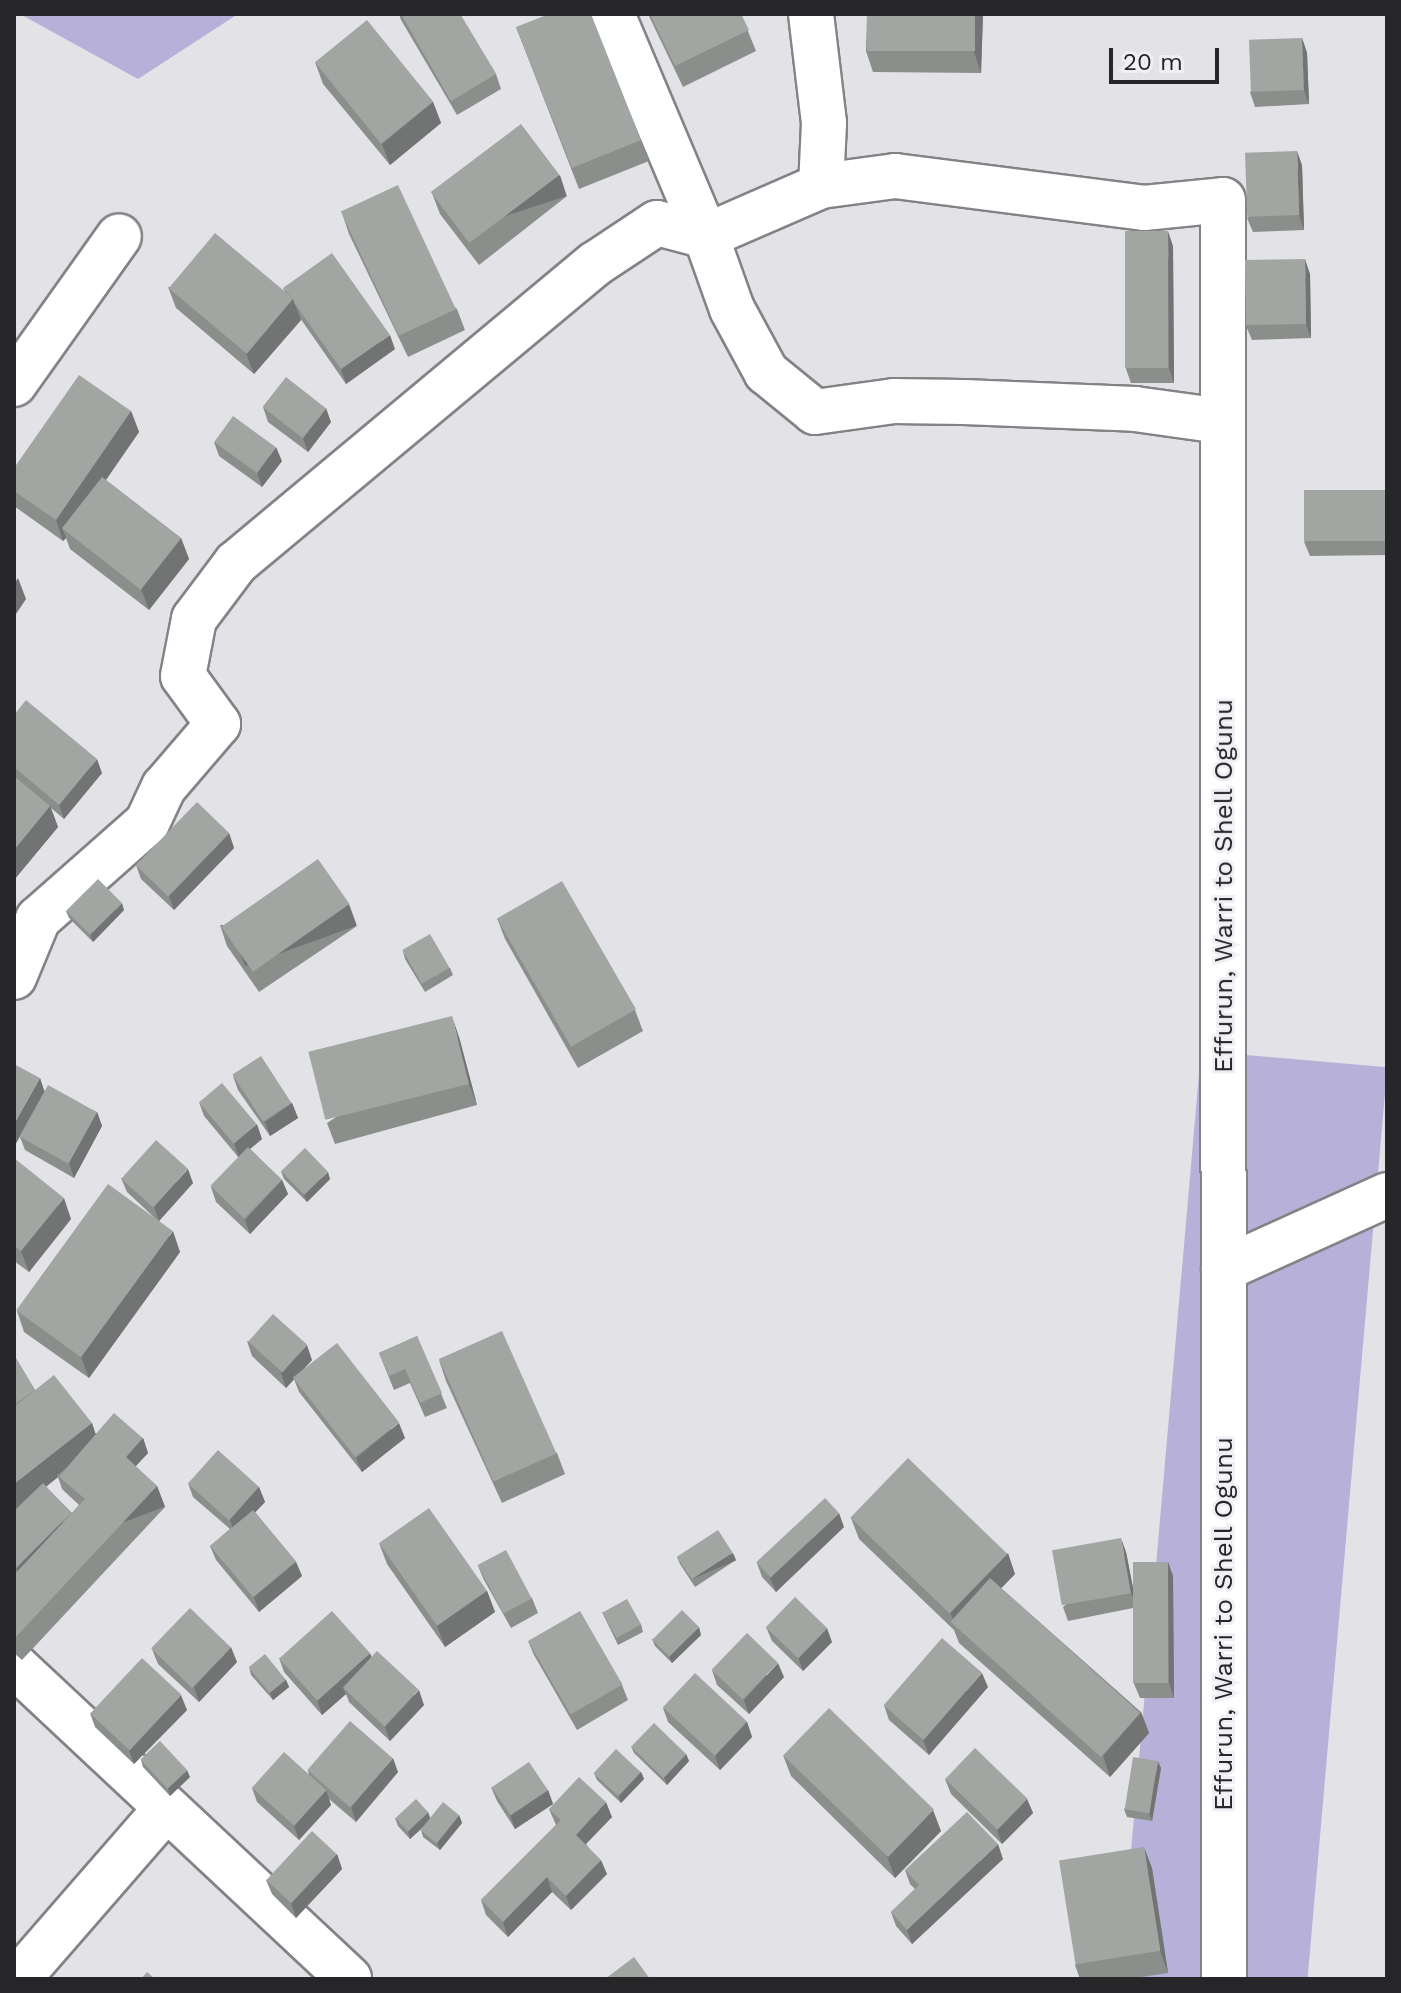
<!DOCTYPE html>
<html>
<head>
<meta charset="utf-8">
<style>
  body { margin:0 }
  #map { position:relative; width:1401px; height:1993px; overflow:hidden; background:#e3e2e7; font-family:"Work Sans",sans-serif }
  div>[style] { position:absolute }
  .green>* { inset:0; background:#b7b1da; transform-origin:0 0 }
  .roads { filter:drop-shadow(2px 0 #838387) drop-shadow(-2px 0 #838387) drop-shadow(0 2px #838387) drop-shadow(0 -2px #838387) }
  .minor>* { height:44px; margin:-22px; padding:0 22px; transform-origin:22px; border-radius:22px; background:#fff }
  .wall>* { inset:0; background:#8a8f8c }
  .shaded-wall>* { inset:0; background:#717472; transform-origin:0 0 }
  .building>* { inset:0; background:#a1a6a3; transform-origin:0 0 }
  span { translate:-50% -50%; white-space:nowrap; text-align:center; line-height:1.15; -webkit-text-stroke:6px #f0eff5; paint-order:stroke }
  .street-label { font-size:26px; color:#262628 }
  .frame { position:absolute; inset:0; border:16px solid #262628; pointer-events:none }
  .scale { position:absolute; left:1109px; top:48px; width:110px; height:36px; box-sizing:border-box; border:4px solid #262628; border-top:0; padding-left:10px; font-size:24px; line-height:28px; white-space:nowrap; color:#262628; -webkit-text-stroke:6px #f0eff5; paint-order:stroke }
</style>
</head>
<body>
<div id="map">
  <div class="green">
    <i style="clip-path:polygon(20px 14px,238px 14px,138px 79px)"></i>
    <i style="left:1201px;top:1051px;width:187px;height:928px;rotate:5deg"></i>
  </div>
  <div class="roads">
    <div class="minor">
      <i style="left:612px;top:14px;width:241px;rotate:67.1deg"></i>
      <i style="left:811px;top:14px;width:110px;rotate:83.2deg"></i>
      <i style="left:824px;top:123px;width:63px;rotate:92.7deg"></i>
      <i style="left:821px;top:186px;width:75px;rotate:-7.7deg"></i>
      <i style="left:895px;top:176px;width:251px;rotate:7.3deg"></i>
      <i style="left:1144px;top:208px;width:79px;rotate:-5.8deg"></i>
      <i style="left:1223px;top:200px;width:1779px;rotate:89.97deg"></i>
      <i style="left:821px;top:186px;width:125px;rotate:156.5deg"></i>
      <i style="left:706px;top:236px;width:77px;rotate:70.4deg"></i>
      <i style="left:732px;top:309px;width:72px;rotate:61.6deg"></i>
      <i style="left:766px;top:372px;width:63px;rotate:39.2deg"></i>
      <i style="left:815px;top:412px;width:80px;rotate:-7.9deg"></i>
      <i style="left:894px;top:401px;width:70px;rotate:0.8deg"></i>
      <i style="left:964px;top:402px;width:171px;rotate:2.3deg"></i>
      <i style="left:1135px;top:409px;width:88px;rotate:7.9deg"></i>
      <i style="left:14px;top:384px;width:181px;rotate:-54.6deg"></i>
      <i style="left:14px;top:977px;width:63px;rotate:-67.5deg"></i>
      <i style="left:38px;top:919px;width:145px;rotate:-41.4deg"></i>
      <i style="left:147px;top:823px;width:40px;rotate:-65deg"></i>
      <i style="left:164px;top:787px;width:83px;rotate:-49.4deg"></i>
      <i style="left:218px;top:724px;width:59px;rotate:-126.1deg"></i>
      <i style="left:183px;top:676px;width:58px;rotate:-79.1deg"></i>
      <i style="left:194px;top:619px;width:70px;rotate:-53.1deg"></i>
      <i style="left:236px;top:563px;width:467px;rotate:-39.8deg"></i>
      <i style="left:595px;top:264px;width:74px;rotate:-33.5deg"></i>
      <i style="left:657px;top:223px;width:51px;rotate:14.9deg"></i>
      <i style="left:1224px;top:1269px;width:179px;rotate:-24.4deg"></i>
      <i style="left:14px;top:1665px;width:459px;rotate:43.1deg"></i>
      <i style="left:18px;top:1979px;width:224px;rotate:-49deg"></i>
    </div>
  </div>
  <div class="wall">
    <i style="clip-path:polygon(399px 14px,460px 14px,496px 74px,501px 89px,457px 115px,401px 20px)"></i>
    <i style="clip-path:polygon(648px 14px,741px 14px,756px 51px,683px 87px)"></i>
    <i style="clip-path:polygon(867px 14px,983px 14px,981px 73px,873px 72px,866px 51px)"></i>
    <i style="clip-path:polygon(516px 27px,641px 140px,649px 161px,579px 189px)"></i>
    <i style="clip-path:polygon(1302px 38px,1307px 53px,1309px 104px,1255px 107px,1250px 92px)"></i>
    <i style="clip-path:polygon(315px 62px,433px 102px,441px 123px,390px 165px,323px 84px)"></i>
    <i style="clip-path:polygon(1302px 165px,1304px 230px,1253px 232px,1247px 218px)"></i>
    <i style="clip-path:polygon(432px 193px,567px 196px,479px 265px,440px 214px)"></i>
    <i style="clip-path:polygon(342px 213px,457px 309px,465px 330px,408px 357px,349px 234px)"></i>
    <i style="clip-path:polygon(1173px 246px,1174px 383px,1131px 383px,1126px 369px)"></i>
    <i style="clip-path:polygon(1310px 274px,1311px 338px,1252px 340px,1246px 326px)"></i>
    <i style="clip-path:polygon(168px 287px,285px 292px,283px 288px,395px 349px,346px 384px,300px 318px,301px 320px,254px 374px,176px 308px)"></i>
    <i style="clip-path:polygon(263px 407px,331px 422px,308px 452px,268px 422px)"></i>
    <i style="clip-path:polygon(131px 411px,139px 432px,106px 480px,181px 538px,189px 559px,149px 610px,70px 549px,66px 538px,63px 541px,14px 506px,14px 468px)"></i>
    <i style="clip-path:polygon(214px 442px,282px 461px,262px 487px,219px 456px)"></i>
    <i style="clip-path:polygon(1387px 490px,1387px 555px,1310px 556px,1304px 542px)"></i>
    <i style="clip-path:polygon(14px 715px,102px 773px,64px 819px,51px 808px,58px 827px,14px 880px)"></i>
    <i style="clip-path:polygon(229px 833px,234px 848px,174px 910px,141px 879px,136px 865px)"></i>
    <i style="clip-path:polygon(124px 910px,93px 942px,69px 918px,66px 911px)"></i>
    <i style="clip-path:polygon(497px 918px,635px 1010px,643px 1031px,578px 1068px,505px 939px)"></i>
    <i style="clip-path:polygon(220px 925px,357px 926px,259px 992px,227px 946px)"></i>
    <i style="clip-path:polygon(403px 951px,450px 968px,453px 975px,425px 992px,405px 959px)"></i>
    <i style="clip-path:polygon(459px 1037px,477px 1105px,335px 1144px,327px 1123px)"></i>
    <i style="clip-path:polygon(233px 1076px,292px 1103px,298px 1118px,270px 1136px,238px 1090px)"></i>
    <i style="clip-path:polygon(40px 1078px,44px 1091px,97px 1112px,102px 1126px,74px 1178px,25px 1150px,20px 1137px)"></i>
    <i style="clip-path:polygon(199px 1102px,262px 1139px,250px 1149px,282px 1180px,288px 1194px,250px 1234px,216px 1202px,211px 1187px,239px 1158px,204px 1116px)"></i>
    <i style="clip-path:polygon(14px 1158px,71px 1219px,29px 1272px,14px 1261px)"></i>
    <i style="clip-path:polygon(281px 1171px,330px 1179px,307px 1202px,284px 1179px)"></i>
    <i style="clip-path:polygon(121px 1178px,193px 1183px,159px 1221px,180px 1252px,89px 1378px,24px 1332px,17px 1311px,158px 1221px,127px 1192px)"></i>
    <i style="clip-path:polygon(417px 1336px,447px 1408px,425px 1417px,410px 1383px,394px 1390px,379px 1353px)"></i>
    <i style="clip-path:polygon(247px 1341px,312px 1360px,301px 1372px,405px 1438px,362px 1472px,299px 1392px,294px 1379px,286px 1388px,252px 1356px)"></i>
    <i style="clip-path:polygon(evenodd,14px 1355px,35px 1390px,92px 1423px,95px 1433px,143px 1438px,148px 1453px,135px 1466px,157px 1486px,165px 1507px,22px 1660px,14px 1653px,14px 1355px,58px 1477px,62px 1489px,79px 1505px,72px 1513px,46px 1487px,58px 1477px)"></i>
    <i style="clip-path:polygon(439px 1360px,557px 1453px,565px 1474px,502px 1503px,446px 1381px)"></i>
    <i style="clip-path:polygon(188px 1483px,259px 1487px,265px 1502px,255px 1512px,296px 1562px,302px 1576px,259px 1612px,216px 1560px,210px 1546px,230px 1529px,193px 1497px)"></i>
    <i style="clip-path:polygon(851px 1518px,1015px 1574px,1001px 1588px,1141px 1712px,1149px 1733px,1110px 1777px,959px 1643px,954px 1630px,859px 1539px)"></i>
    <i style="clip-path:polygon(844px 1527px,776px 1592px,762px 1577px,757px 1563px)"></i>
    <i style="clip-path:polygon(379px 1543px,487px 1591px,495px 1612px,445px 1647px,387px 1564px)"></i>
    <i style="clip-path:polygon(1126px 1552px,1133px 1589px,1168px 1562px,1173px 1576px,1174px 1698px,1140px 1698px,1134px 1684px,1133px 1608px,1068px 1621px,1063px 1607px)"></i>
    <i style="clip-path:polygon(677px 1557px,736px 1560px,695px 1587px,680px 1564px)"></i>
    <i style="clip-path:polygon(478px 1566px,532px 1598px,538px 1613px,511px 1628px,484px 1580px)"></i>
    <i style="clip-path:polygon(602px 1612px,641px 1624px,643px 1632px,618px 1645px)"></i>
    <i style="clip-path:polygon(766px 1627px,832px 1642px,803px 1671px,772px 1641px)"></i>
    <i style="clip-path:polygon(701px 1635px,672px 1663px,655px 1646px,652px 1639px)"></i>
    <i style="clip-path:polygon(528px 1641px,622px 1685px,628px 1700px,577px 1730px,534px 1655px)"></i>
    <i style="clip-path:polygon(152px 1649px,237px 1662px,199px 1702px,158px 1664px)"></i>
    <i style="clip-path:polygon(372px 1657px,424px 1705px,390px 1741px,349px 1702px,346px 1694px,322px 1715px,284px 1672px,279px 1658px)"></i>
    <i style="clip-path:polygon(249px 1667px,286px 1680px,289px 1687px,273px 1700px,251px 1675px)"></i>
    <i style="clip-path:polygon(712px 1670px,784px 1677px,749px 1714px,717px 1685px)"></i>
    <i style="clip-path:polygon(988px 1687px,929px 1755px,889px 1720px,884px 1705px)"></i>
    <i style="clip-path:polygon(663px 1708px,747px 1722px,752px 1737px,720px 1770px,668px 1722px)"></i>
    <i style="clip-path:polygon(187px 1710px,134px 1764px,95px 1727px,90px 1713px)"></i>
    <i style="clip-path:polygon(631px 1746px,686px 1754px,689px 1761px,667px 1785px,634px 1753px)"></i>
    <i style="clip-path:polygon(783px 1755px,941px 1831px,895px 1878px,791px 1776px)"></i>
    <i style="clip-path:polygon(141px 1760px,190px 1777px,170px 1796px,143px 1767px)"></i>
    <i style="clip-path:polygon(1161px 1768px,1152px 1821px,1127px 1817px,1124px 1809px)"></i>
    <i style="clip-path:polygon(308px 1771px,398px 1772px,356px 1822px,329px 1799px,331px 1805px,299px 1840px,257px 1802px,252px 1788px,309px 1775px)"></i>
    <i style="clip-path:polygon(641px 1772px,644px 1779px,621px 1803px,597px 1780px,594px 1773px)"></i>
    <i style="clip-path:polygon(945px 1779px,1027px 1799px,1033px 1813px,1002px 1844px,951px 1794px)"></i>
    <i style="clip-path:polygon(491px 1787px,548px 1790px,553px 1804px,515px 1829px,497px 1801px)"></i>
    <i style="clip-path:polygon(549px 1809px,612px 1817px,586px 1844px,607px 1874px,571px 1910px,552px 1892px,508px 1937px,486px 1915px,481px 1900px,556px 1825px)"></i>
    <i style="clip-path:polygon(459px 1815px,462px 1823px,440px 1850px,423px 1837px,421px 1830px,423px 1827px,410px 1839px,398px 1826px,395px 1818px,430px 1818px)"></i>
    <i style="clip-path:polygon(337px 1854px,342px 1869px,296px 1918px,272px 1894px,266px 1880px)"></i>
    <i style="clip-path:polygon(1003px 1859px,912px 1944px,896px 1926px,891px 1912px,915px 1889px,910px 1884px,905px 1870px)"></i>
    <i style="clip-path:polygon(1152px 1868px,1168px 1973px,1128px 1979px,1080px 1979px,1075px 1965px)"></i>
  </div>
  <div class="shaded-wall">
    <i style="clip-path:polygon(975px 14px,983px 14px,981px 73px,974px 52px)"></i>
    <i style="clip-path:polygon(1302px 38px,1307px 53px,1309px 104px,1304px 90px)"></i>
    <i style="clip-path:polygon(433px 102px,441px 123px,390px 165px,382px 144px)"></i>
    <i style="clip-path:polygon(1297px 151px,1302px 165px,1304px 230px,1299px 215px)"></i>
    <i style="left:560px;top:175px;width:22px;height:112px;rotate:72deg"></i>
    <i style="clip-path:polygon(1168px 231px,1173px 246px,1174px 383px,1169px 368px)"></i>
    <i style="clip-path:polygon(1305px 259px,1310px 274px,1311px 338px,1306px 324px)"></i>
    <i style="clip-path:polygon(293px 299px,301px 320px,254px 374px,246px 353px)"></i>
    <i style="clip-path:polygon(390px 335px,395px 349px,346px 384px,341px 369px)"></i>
    <i style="clip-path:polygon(326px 408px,331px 422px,308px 452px,303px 438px)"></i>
    <i style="clip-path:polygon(131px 411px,139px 432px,69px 533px,62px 528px,66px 538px,63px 541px,56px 520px)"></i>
    <i style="clip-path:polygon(276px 447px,282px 461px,262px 487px,257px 473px)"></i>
    <i style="clip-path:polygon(181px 538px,189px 559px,149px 610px,141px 589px)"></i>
    <i style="clip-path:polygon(18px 578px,26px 599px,14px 617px,14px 584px)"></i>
    <i style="clip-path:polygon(97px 759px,102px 773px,64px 819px,59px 805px)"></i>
    <i style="clip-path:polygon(50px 806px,58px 827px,14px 880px,14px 850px)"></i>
    <i style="clip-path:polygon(229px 833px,234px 848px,174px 910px,169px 896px)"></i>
    <i style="clip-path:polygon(122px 903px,124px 910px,93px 942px,90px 934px)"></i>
    <i style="left:349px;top:904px;width:23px;height:119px;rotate:70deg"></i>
    <i style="clip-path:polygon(452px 1016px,459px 1037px,477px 1105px,469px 1084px)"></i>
    <i style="clip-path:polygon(40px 1078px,45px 1093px,14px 1147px,14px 1124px)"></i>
    <i style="clip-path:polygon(292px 1103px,298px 1118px,270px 1136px,265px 1122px)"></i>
    <i style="clip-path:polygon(97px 1112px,102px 1126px,74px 1178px,69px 1163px)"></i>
    <i style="clip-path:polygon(257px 1124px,262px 1139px,239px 1158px,234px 1143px)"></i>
    <i style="clip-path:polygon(188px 1169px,193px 1183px,159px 1221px,154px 1207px)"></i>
    <i style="clip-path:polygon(328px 1172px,330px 1179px,307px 1202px,304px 1195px)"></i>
    <i style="clip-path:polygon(282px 1180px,288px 1194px,250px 1234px,245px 1220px)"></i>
    <i style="clip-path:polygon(64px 1198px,71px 1219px,29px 1272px,21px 1251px)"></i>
    <i style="clip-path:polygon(173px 1231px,180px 1252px,89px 1378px,81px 1357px)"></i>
    <i style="clip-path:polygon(307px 1345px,312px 1360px,286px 1388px,281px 1373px)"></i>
    <i style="clip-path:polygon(92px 1423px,99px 1445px,57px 1475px,58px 1477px,14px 1511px,14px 1484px)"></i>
    <i style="clip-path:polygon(399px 1423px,405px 1438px,362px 1472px,356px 1458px)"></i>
    <i style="clip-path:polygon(143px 1438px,148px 1453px,91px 1515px,85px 1501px)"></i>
    <i style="left:157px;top:1486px;width:22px;height:209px;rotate:69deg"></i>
    <i style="clip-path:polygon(259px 1487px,265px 1502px,235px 1534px,230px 1520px)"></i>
    <i style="clip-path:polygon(839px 1513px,844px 1527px,776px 1592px,770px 1578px)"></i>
    <i style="clip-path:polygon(72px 1514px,22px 1582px,16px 1568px)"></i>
    <i style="clip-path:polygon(1121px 1538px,1126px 1552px,1137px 1608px,1131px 1593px)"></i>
    <i style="left:733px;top:1553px;width:8px;height:49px;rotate:67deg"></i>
    <i style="clip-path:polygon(1008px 1553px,1015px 1574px,961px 1630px,955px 1625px,950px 1612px)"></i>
    <i style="clip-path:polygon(296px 1562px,302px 1576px,259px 1612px,254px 1597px)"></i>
    <i style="clip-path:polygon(1168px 1562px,1173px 1576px,1174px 1698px,1169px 1683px)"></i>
    <i style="clip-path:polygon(487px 1591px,495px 1612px,445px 1647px,437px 1626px)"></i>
    <i style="clip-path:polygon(699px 1627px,701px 1635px,672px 1663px,669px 1656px)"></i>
    <i style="clip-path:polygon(827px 1628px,832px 1642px,803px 1671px,798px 1657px)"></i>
    <i style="clip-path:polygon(231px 1647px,237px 1662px,199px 1702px,194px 1687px)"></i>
    <i style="clip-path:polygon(370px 1653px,376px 1668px,343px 1688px,346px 1694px,322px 1715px,317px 1700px)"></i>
    <i style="clip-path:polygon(778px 1663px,784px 1677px,749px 1714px,744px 1700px)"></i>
    <i style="clip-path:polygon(982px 1673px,988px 1687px,929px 1755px,923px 1740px)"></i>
    <i style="clip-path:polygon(286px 1680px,289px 1687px,273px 1700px,270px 1693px)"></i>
    <i style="clip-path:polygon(419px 1690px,424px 1705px,390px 1741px,385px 1727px)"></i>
    <i style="clip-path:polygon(181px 1695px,187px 1710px,134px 1764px,129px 1750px)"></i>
    <i style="clip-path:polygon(1141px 1712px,1149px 1733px,1110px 1777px,1103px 1756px)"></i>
    <i style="clip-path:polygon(747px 1722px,752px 1737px,720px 1770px,715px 1756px)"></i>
    <i style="clip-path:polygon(686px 1754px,689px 1761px,667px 1785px,664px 1777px)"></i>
    <i style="clip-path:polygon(393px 1758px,398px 1772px,356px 1822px,351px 1807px)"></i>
    <i style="clip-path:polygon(1158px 1761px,1161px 1768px,1152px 1821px,1149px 1813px)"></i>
    <i style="clip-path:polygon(187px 1770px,190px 1777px,170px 1796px,168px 1788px)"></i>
    <i style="clip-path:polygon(641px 1772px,644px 1779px,621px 1803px,618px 1795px)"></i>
    <i style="clip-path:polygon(326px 1790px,331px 1805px,299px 1840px,294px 1826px)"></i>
    <i style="clip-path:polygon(548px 1790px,553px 1804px,515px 1829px,510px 1815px)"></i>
    <i style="clip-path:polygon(1027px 1799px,1033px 1813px,1002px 1844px,997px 1830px)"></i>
    <i style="clip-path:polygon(606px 1802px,612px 1817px,581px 1849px,576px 1835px)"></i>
    <i style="clip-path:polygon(933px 1810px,941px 1831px,895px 1878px,887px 1856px)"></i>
    <i style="clip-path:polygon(428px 1812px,431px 1820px,410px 1839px,408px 1832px)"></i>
    <i style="clip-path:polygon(459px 1815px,462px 1823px,440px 1850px,437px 1843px)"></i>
    <i style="clip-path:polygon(998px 1844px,1003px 1859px,912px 1944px,907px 1930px)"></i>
    <i style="clip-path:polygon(1144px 1847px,1152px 1868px,1168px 1973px,1160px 1951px)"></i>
    <i style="clip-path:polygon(337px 1854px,342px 1869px,296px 1918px,291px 1903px)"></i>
    <i style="clip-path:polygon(601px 1860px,607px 1874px,571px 1910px,566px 1896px)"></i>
    <i style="clip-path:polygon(547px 1877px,552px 1892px,508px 1937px,503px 1922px)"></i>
  </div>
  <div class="building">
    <i style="clip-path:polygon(401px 14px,460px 14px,496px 74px,451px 101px)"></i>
    <i style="clip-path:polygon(549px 14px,591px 14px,641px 140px,572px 168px,516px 27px)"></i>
    <i style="clip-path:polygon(650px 14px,741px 14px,749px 30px,675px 66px)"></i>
    <i style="left:867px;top:14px;width:108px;height:37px"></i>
    <i style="left:367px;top:20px;width:105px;height:67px;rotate:51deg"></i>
    <i style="left:1302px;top:38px;width:52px;height:53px;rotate:88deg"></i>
    <i style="left:521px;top:124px;width:64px;height:113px;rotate:53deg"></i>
    <i style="left:1297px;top:151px;width:64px;height:52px;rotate:88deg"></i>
    <i style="left:398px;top:185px;width:137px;height:63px;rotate:65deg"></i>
    <i style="left:1168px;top:231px;width:137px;height:43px;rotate:90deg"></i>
    <i style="left:215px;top:233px;width:102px;height:72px;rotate:40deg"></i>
    <i style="clip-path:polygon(332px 253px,390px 335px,341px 369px,295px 304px,293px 299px,283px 288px)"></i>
    <i style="left:1305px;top:259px;width:65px;height:60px;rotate:89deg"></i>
    <i style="clip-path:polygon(79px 375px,131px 411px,56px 520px,14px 491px,14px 468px)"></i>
    <i style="left:286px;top:377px;width:51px;height:38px;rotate:38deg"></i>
    <i style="left:233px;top:416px;width:53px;height:32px;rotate:36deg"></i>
    <i style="left:102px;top:477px;width:100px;height:65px;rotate:38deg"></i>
    <i style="left:1387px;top:490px;width:51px;height:83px;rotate:90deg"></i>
    <i style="clip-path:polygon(26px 700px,97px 759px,59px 805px,14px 767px,14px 715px)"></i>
    <i style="clip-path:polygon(14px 776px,50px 806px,14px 850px)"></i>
    <i style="left:197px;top:802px;width:45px;height:88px;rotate:44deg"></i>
    <i style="left:318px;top:859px;width:55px;height:118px;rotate:55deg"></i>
    <i style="left:98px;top:879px;width:34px;height:45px;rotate:45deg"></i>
    <i style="left:562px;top:881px;width:148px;height:75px;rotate:60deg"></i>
    <i style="left:430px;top:934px;width:39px;height:32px;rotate:60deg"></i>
    <i style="left:452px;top:1016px;width:70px;height:148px;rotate:76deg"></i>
    <i style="left:261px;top:1056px;width:56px;height:34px;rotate:57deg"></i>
    <i style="clip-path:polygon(14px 1064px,40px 1078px,14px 1124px)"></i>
    <i style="left:222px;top:1083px;width:54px;height:30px;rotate:50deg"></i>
    <i style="left:48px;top:1085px;width:56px;height:59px;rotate:29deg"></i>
    <i style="left:156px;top:1140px;width:43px;height:52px;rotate:42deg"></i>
    <i style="left:248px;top:1147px;width:47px;height:54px;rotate:44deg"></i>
    <i style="left:305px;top:1148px;width:33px;height:33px;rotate:46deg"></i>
    <i style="clip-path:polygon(14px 1158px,64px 1198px,21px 1251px,14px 1246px)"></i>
    <i style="left:108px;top:1184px;width:80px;height:156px;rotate:36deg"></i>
    <i style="left:273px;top:1314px;width:46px;height:37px;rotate:42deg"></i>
    <i style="left:502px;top:1331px;width:134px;height:69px;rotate:66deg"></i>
    <i style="clip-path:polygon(417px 1336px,442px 1393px,420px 1403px,405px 1369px,389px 1376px,379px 1353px)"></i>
    <i style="left:337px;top:1343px;width:101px;height:56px;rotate:52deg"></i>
    <i style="clip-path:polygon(14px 1355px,35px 1390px,14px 1405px)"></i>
    <i style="clip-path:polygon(54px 1375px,92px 1423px,14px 1484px,14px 1407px)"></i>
    <i style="left:114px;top:1413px;width:38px;height:84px;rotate:41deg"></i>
    <i style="left:218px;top:1450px;width:55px;height:45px;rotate:42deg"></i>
    <i style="clip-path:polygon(125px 1456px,157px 1486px,14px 1639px,14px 1575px)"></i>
    <i style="left:908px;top:1458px;width:138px;height:83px;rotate:44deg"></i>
    <i style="clip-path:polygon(43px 1483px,71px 1513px,16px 1568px,14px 1566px,14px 1511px)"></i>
    <i style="left:825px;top:1498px;width:21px;height:94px;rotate:47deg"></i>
    <i style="left:429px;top:1508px;width:101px;height:61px;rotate:55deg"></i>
    <i style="left:253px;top:1510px;width:67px;height:56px;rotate:50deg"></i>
    <i style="left:718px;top:1530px;width:27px;height:49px;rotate:57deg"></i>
    <i style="left:1121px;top:1538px;width:56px;height:70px;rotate:80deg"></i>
    <i style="left:506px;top:1550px;width:55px;height:32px;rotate:62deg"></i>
    <i style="left:1168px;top:1562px;width:121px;height:35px;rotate:90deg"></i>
    <i style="left:990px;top:1578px;width:202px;height:59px;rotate:42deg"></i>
    <i style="left:795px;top:1597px;width:45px;height:42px;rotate:44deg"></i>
    <i style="left:627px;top:1599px;width:29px;height:28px;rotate:61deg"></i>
    <i style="left:190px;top:1608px;width:57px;height:56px;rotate:44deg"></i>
    <i style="left:682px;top:1610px;width:24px;height:42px;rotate:45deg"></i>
    <i style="left:332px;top:1611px;width:57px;height:71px;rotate:48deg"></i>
    <i style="left:580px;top:1611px;width:85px;height:60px;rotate:60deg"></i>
    <i style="left:747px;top:1633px;width:43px;height:51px;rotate:44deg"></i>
    <i style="left:942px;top:1638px;width:53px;height:89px;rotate:41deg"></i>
    <i style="left:377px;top:1651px;width:57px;height:50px;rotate:43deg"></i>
    <i style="left:265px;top:1654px;width:33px;height:21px;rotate:51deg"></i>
    <i style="left:142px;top:1658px;width:54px;height:76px;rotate:43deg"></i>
    <i style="left:695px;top:1673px;width:71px;height:47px;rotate:43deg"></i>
    <i style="left:829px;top:1708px;width:146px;height:66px;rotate:44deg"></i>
    <i style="left:350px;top:1721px;width:57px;height:65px;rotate:41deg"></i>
    <i style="left:654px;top:1723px;width:45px;height:33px;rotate:44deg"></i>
    <i style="left:160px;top:1741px;width:40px;height:27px;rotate:47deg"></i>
    <i style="left:975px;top:1748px;width:73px;height:43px;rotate:44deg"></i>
    <i style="left:616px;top:1749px;width:34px;height:33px;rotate:43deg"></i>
    <i style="left:284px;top:1752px;width:57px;height:48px;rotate:42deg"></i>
    <i style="left:1133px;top:1757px;width:25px;height:53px;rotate:9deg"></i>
    <i style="left:529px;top:1762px;width:34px;height:45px;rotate:56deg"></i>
    <i style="clip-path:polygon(579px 1777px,606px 1802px,576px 1835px,601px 1860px,566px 1896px,547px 1877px,503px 1922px,481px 1900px,561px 1820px,549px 1809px)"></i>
    <i style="left:416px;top:1799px;width:18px;height:28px;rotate:47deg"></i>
    <i style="left:443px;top:1802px;width:21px;height:36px;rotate:39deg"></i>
    <i style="clip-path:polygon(967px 1812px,998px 1844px,907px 1930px,891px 1912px,919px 1885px,905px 1870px)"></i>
    <i style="left:312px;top:1831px;width:34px;height:67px;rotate:43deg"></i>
    <i style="left:1144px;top:1847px;width:105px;height:86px;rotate:81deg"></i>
    <i style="clip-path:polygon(634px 1957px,650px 1979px,605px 1979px)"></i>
    <i style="clip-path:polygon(147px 1972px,155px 1979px,141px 1979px)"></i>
  </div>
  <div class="street-label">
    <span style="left:1224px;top:886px;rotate:-90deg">Effurun, Warri to Shell Ogunu</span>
    <span style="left:1224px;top:1624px;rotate:-90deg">Effurun, Warri to Shell Ogunu</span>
  </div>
  <div class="frame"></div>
  <div class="scale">20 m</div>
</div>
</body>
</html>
